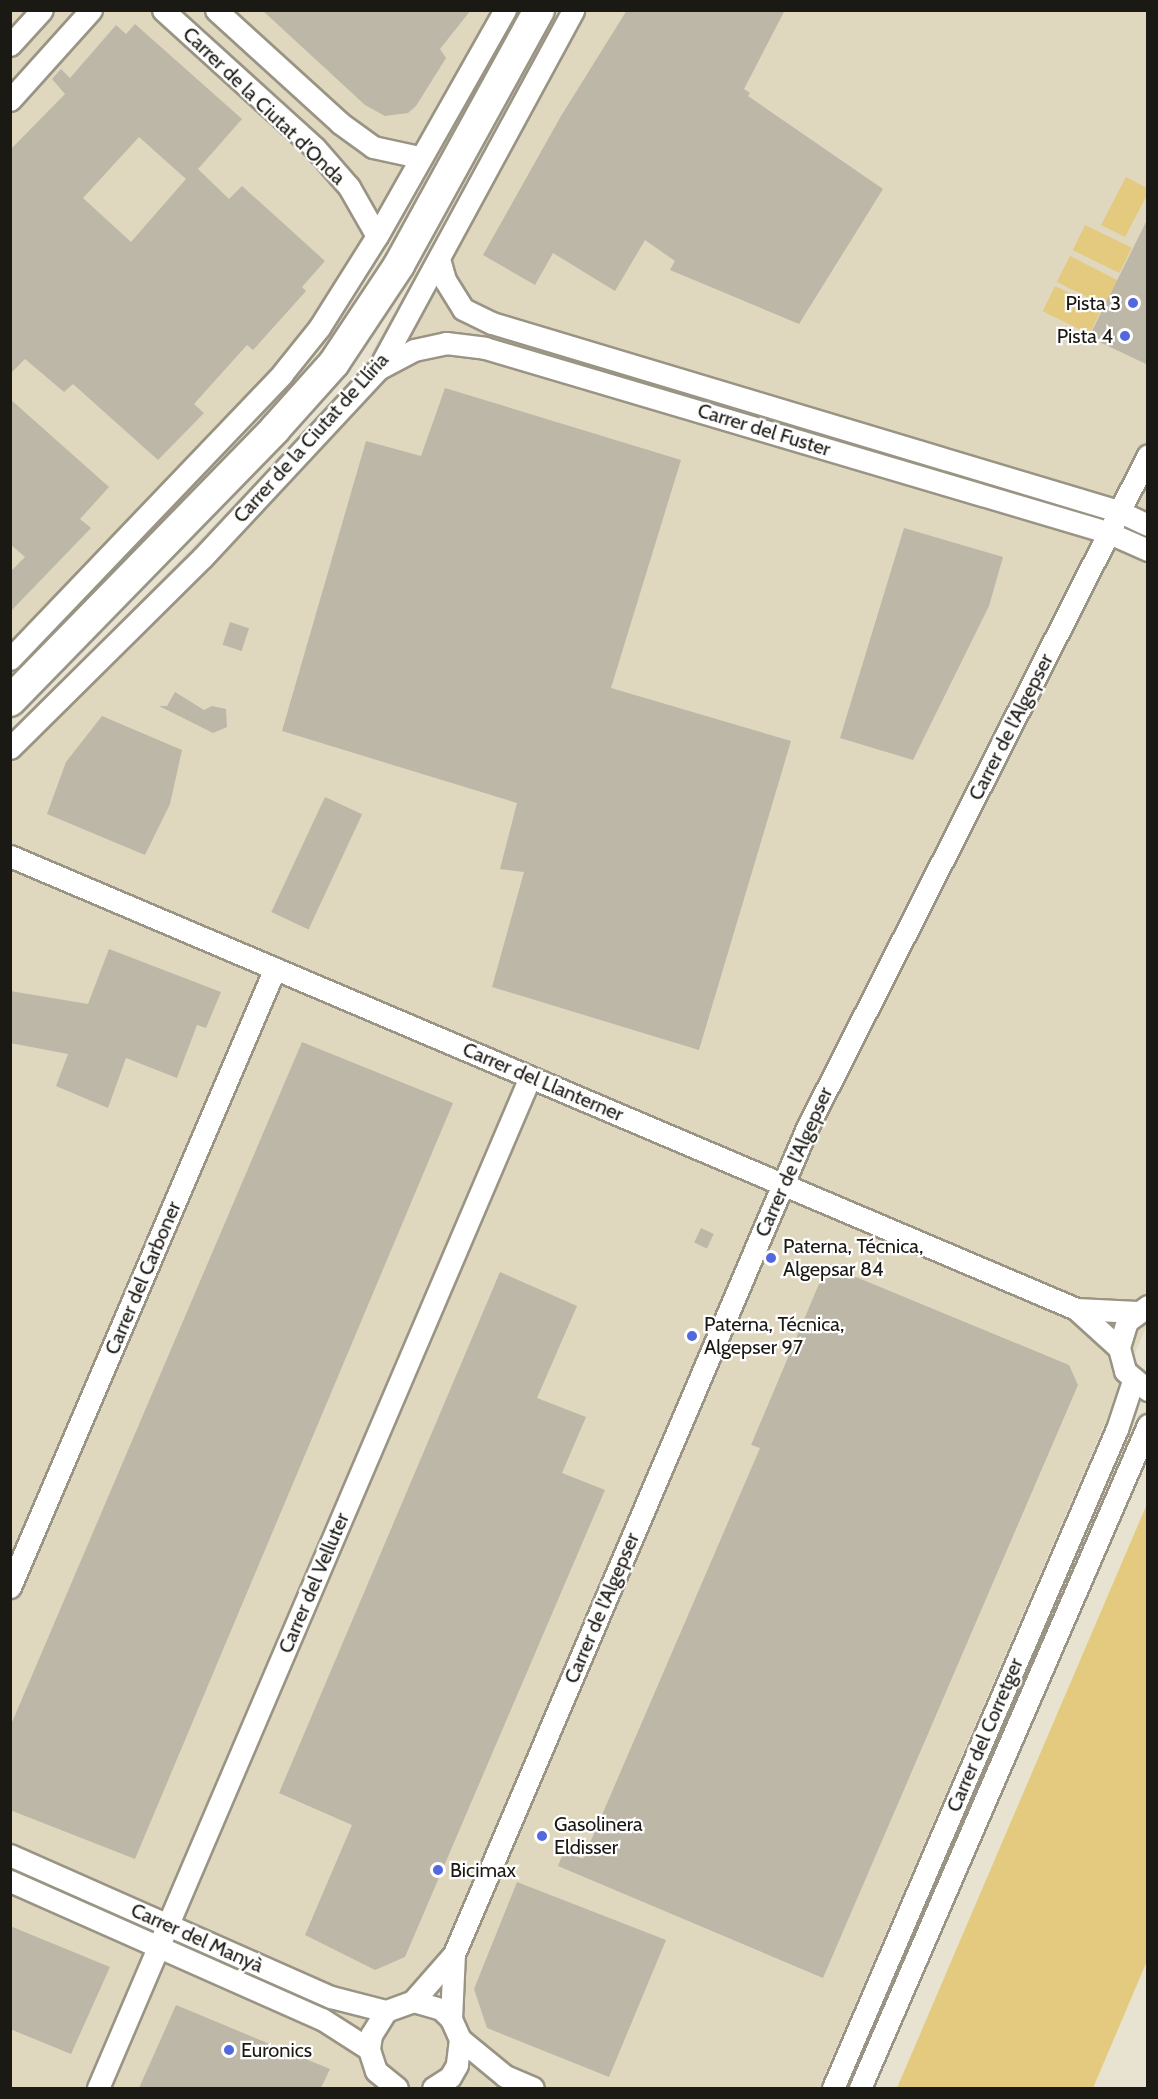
<!DOCTYPE html>
<html>
<head>
<meta charset="utf-8">
<style>
  body { margin:0 }
  #map { position:relative; width:1158px; height:2099px; overflow:hidden; background:#e8e2d1; font-family:Cabin,sans-serif }
  div>[style] { position:absolute }
  .built>* { inset:0; background:#e0d7bf }
  .green>* { inset:0; background:#e3ca7e; transform-origin:0 0 }
  .building>* { inset:0; background:#bdb7a7; transform-origin:0 0 }
  .roads { filter:drop-shadow(2px 0 #999484) drop-shadow(-2px 0 #999484) drop-shadow(0 2px #999484) drop-shadow(0 -2px #999484) }
  .street>* { height:21px; margin:-10.5px; padding:0 10.5px; transform-origin:10.5px; border-radius:10.5px; background:#fff }
  .secondary>* { height:30px; margin:-15px; padding:0 15px; transform-origin:15px; border-radius:15px; background:#fff }
  .dots>* { width:16px; height:16px; translate:-50% -50%; box-sizing:border-box; border:3px solid #fff; border-radius:50% }
  span { translate:-50% -50%; white-space:nowrap; text-align:center; line-height:1.15; -webkit-text-stroke:4.5px #fff; paint-order:stroke }
  .street-label { font-size:20px; color:#1b1913 }
  .poi-label { font-size:20px; color:#1b1913 }
  .right { translate:-100% -50%; text-align:right }
  .left { translate:0 -50%; text-align:left }
  .frame { position:absolute; inset:0; border:12px solid #1b1913; pointer-events:none }
</style>
</head>
<body>
<div id="map">
  <div class="built">
    <i style="clip-path:polygon(11px 11px,517px 11px,340px 316px,11px 671px)"></i>
    <i style="clip-path:polygon(566px 11px,1147px 11px,1147px 1325px,819px 2088px,11px 2088px,10px 734px,356px 380px)"></i>
  </div>
  <div class="green">
    <i style="clip-path:polygon(1126px 177px,1147px 188px,1148px 193px,1125px 237px,1101px 225px)"></i>
    <i style="left:1085px;top:225px;width:52px;height:28px;rotate:26deg"></i>
    <i style="left:1070px;top:256px;width:54px;height:29px;rotate:27deg"></i>
    <i style="left:1055px;top:286px;width:52px;height:28px;rotate:26deg"></i>
    <i style="clip-path:polygon(1147px 1504px,1147px 1961px,1093px 2088px,897px 2088px)"></i>
  </div>
  <div class="building">
    <i style="clip-path:polygon(262px 10px,471px 10px,440px 49px,446px 58px,416px 106px,408px 113px,385px 116px,365px 105px)"></i>
    <i style="clip-path:polygon(627px 10px,785px 10px,744px 89px,750px 93px,748px 96px,883px 189px,799px 324px,670px 270px,675px 261px,645px 240px,615px 291px,553px 253px,535px 285px,483px 255px,561px 116px)"></i>
    <i style="clip-path:polygon(evenodd,135px 24px,242px 119px,198px 169px,229px 199px,242px 186px,325px 261px,302px 287px,306px 291px,253px 350px,247px 345px,194px 404px,204px 413px,158px 460px,73px 384px,64px 392px,25px 359px,10px 374px,10px 150px,65px 94px,52px 79px,61px 69px,70px 78px,116px 25px,126px 34px,135px 24px,139px 137px,186px 179px,131px 242px,83px 198px,139px 137px)"></i>
    <i style="clip-path:polygon(1148px 218px,1148px 365px,1089px 337px)"></i>
    <i style="clip-path:polygon(445px 388px,681px 460px,611px 688px,791px 741px,699px 1050px,492px 987px,524px 872px,500px 869px,517px 803px,282px 731px,366px 441px,421px 456px)"></i>
    <i style="clip-path:polygon(10px 399px,109px 487px,80px 519px,91px 528px,10px 612px,10px 572px,25px 557px,10px 544px)"></i>
    <i style="clip-path:polygon(904px 528px,1003px 557px,989px 606px,913px 760px,840px 738px)"></i>
    <i style="left:230px;top:622px;width:20px;height:24px;rotate:18deg"></i>
    <i style="clip-path:polygon(175px 692px,204px 710px,212px 706px,226px 709px,227px 727px,213px 733px,159px 706px,167px 706px)"></i>
    <i style="clip-path:polygon(102px 716px,182px 750px,170px 804px,145px 855px,47px 814px,66px 762px)"></i>
    <i style="left:325px;top:797px;width:41px;height:127px;rotate:25deg"></i>
    <i style="clip-path:polygon(109px 949px,221px 992px,206px 1028px,197px 1025px,177px 1078px,126px 1058px,108px 1108px,56px 1086px,68px 1054px,10px 1043px,10px 991px,88px 1004px)"></i>
    <i style="clip-path:polygon(302px 1042px,453px 1103px,135px 1859px,10px 1810px,10px 1727px)"></i>
    <i style="left:701px;top:1228px;width:14px;height:16px;rotate:25deg"></i>
    <i style="clip-path:polygon(827px 1265px,1069px 1365px,1078px 1385px,823px 1978px,558px 1866px,564px 1851px,583px 1859px,760px 1448px,751px 1445px)"></i>
    <i style="clip-path:polygon(500px 1272px,577px 1306px,537px 1398px,586px 1417px,562px 1473px,605px 1490px,405px 1957px,375px 1970px,305px 1935px,352px 1825px,279px 1793px)"></i>
    <i style="clip-path:polygon(517px 1882px,666px 1940px,609px 2077px,487px 2028px,474px 1989px)"></i>
    <i style="clip-path:polygon(10px 1926px,110px 1967px,71px 2054px,10px 2029px)"></i>
    <i style="clip-path:polygon(176px 2005px,330px 2069px,321px 2088px,139px 2088px)"></i>
  </div>
  <div class="roads">
    <div class="street">
      <i style="left:163px;top:10px;width:205px;rotate:42.2deg"></i>
      <i style="left:315px;top:148px;width:52px;rotate:48.9deg"></i>
      <i style="left:349px;top:187px;width:56px;rotate:60.3deg"></i>
      <i style="left:216px;top:10px;width:168px;rotate:42.3deg"></i>
      <i style="left:340px;top:123px;width:41px;rotate:36deg"></i>
      <i style="left:373px;top:147px;width:47px;rotate:12.3deg"></i>
      <i style="left:10px;top:45px;width:47px;rotate:-47.6deg"></i>
      <i style="left:10px;top:100px;width:121px;rotate:-48deg"></i>
      <i style="left:439px;top:259px;width:22px;rotate:74deg"></i>
      <i style="left:445px;top:280px;width:34px;rotate:58deg"></i>
      <i style="left:463px;top:309px;width:32px;rotate:26deg"></i>
      <i style="left:492px;top:323px;width:654px;rotate:16.72deg"></i>
      <i style="left:1118px;top:511px;width:33px;rotate:25deg"></i>
      <i style="left:380px;top:368px;width:38px;rotate:-28deg"></i>
      <i style="left:414px;top:350px;width:33px;rotate:-12deg"></i>
      <i style="left:446px;top:343px;width:39px;rotate:7deg"></i>
      <i style="left:485px;top:348px;width:649px;rotate:16.48deg"></i>
      <i style="left:1107px;top:532px;width:45px;rotate:23.7deg"></i>
      <i style="left:10px;top:659px;width:394px;rotate:-46.3deg"></i>
      <i style="left:282px;top:374px;width:59px;rotate:-51.2deg"></i>
      <i style="left:319px;top:328px;width:109px;rotate:-57.8deg"></i>
      <i style="left:377px;top:236px;width:260px;rotate:-60.5deg"></i>
      <i style="left:10px;top:748px;width:270px;rotate:-44.7deg"></i>
      <i style="left:202px;top:558px;width:260px;rotate:-47deg"></i>
      <i style="left:379px;top:368px;width:407px;rotate:-61.5deg"></i>
      <i style="left:10px;top:856px;width:1158px;rotate:23.02deg"></i>
      <i style="left:1076px;top:1309px;width:58px;rotate:42.2deg"></i>
      <i style="left:1148px;top:1306px;width:26px;rotate:144deg"></i>
      <i style="left:1127px;top:1321px;width:28px;rotate:107deg"></i>
      <i style="left:1119px;top:1348px;width:24px;rotate:75deg"></i>
      <i style="left:1125px;top:1371px;width:30px;rotate:40deg"></i>
      <i style="left:1076px;top:1309px;width:61px;rotate:2.8deg"></i>
      <i style="left:10px;top:1587px;width:673px;rotate:-66.82deg"></i>
      <i style="left:10px;top:1855px;width:351px;rotate:23.9deg"></i>
      <i style="left:331px;top:1997px;width:57px;rotate:14.3deg"></i>
      <i style="left:10px;top:1881px;width:341px;rotate:23.9deg"></i>
      <i style="left:322px;top:2019px;width:56px;rotate:32.6deg"></i>
      <i style="left:413px;top:2001px;width:62px;rotate:-48.9deg"></i>
      <i style="left:454px;top:1954px;width:898px;rotate:-66.86deg"></i>
      <i style="left:807px;top:1128px;width:754px;rotate:-63.13deg"></i>
      <i style="left:451px;top:2019px;width:65px;rotate:-87.4deg"></i>
      <i style="left:460px;top:2039px;width:58px;rotate:39.4deg"></i>
      <i style="left:505px;top:2076px;width:30px;rotate:23deg"></i>
      <i style="left:98px;top:2088px;width:1099px;rotate:-66.86deg"></i>
      <i style="left:397px;top:2088px;width:27px;rotate:-141deg"></i>
      <i style="left:376px;top:2071px;width:23px;rotate:-108deg"></i>
      <i style="left:369px;top:2049px;width:14px;rotate:-82deg"></i>
      <i style="left:371px;top:2035px;width:28px;rotate:-58deg"></i>
      <i style="left:386px;top:2011px;width:29px;rotate:-20deg"></i>
      <i style="left:413px;top:2001px;width:29px;rotate:16deg"></i>
      <i style="left:441px;top:2009px;width:14px;rotate:45deg"></i>
      <i style="left:451px;top:2019px;width:22px;rotate:66deg"></i>
      <i style="left:460px;top:2039px;width:26px;rotate:97deg"></i>
      <i style="left:457px;top:2065px;width:14px;rotate:120deg"></i>
      <i style="left:450px;top:2077px;width:20px;rotate:147deg"></i>
      <i style="left:833px;top:2088px;width:718px;rotate:-66.69deg"></i>
      <i style="left:1117px;top:1429px;width:51px;rotate:-71.6deg"></i>
      <i style="left:860px;top:2088px;width:723px;rotate:-66.52deg"></i>
    </div>
    <div class="secondary">
      <i style="left:10px;top:701px;width:380px;rotate:-45.7deg"></i>
      <i style="left:275px;top:429px;width:89px;rotate:-48.2deg"></i>
      <i style="left:334px;top:363px;width:118px;rotate:-56.4deg"></i>
      <i style="left:399px;top:265px;width:291px;rotate:-61.2deg"></i>
    </div>
  </div>
  <div class="dots">
    <i style="left:1133px;top:303px;background:#5268de"></i>
    <i style="left:1125px;top:336px;background:#5268de"></i>
    <i style="left:771px;top:1258px;background:#5268de"></i>
    <i style="left:692px;top:1336px;background:#5268de"></i>
    <i style="left:542px;top:1836px;background:#5268de"></i>
    <i style="left:438px;top:1870px;background:#5268de"></i>
    <i style="left:229px;top:2050px;background:#5268de"></i>
  </div>
  <div class="street-label">
    <span style="left:264px;top:106px;rotate:44deg">Carrer de la Ciutat d’Onda</span>
    <span style="left:764px;top:430px;rotate:17deg">Carrer del Fuster</span>
    <span style="left:311px;top:438px;rotate:-48deg">Carrer de la Ciutat de Llíria</span>
    <span style="left:1011px;top:727px;rotate:-63deg">Carrer de l'Algepser</span>
    <span style="left:543px;top:1082px;rotate:23deg">Carrer del Llanterner</span>
    <span style="left:794px;top:1162px;rotate:-66deg">Carrer de l'Algepser</span>
    <span style="left:143px;top:1278px;rotate:-67deg">Carrer del Carboner</span>
    <span style="left:314px;top:1583px;rotate:-67deg">Carrer del Velluter</span>
    <span style="left:602px;top:1608px;rotate:-67deg">Carrer de l'Algepser</span>
    <span style="left:985px;top:1735px;rotate:-67deg">Carrer del Corretger</span>
    <span style="left:197px;top:1938px;rotate:24deg">Carrer del Manyà</span>
  </div>
  <div class="poi-label">
    <span class="right" style="left:1121px;top:303px">Pista 3</span>
    <span class="right" style="left:1113px;top:336px">Pista 4</span>
    <span class="left" style="left:783px;top:1258px">Paterna, Técnica,<br>Algepsar 84</span>
    <span class="left" style="left:704px;top:1336px">Paterna, Técnica,<br>Algepser 97</span>
    <span class="left" style="left:554px;top:1836px">Gasolinera<br>Eldisser</span>
    <span class="left" style="left:450px;top:1870px">Bicimax</span>
    <span class="left" style="left:241px;top:2050px">Euronics</span>
  </div>
  <div class="frame"></div>
</div>
</body>
</html>
